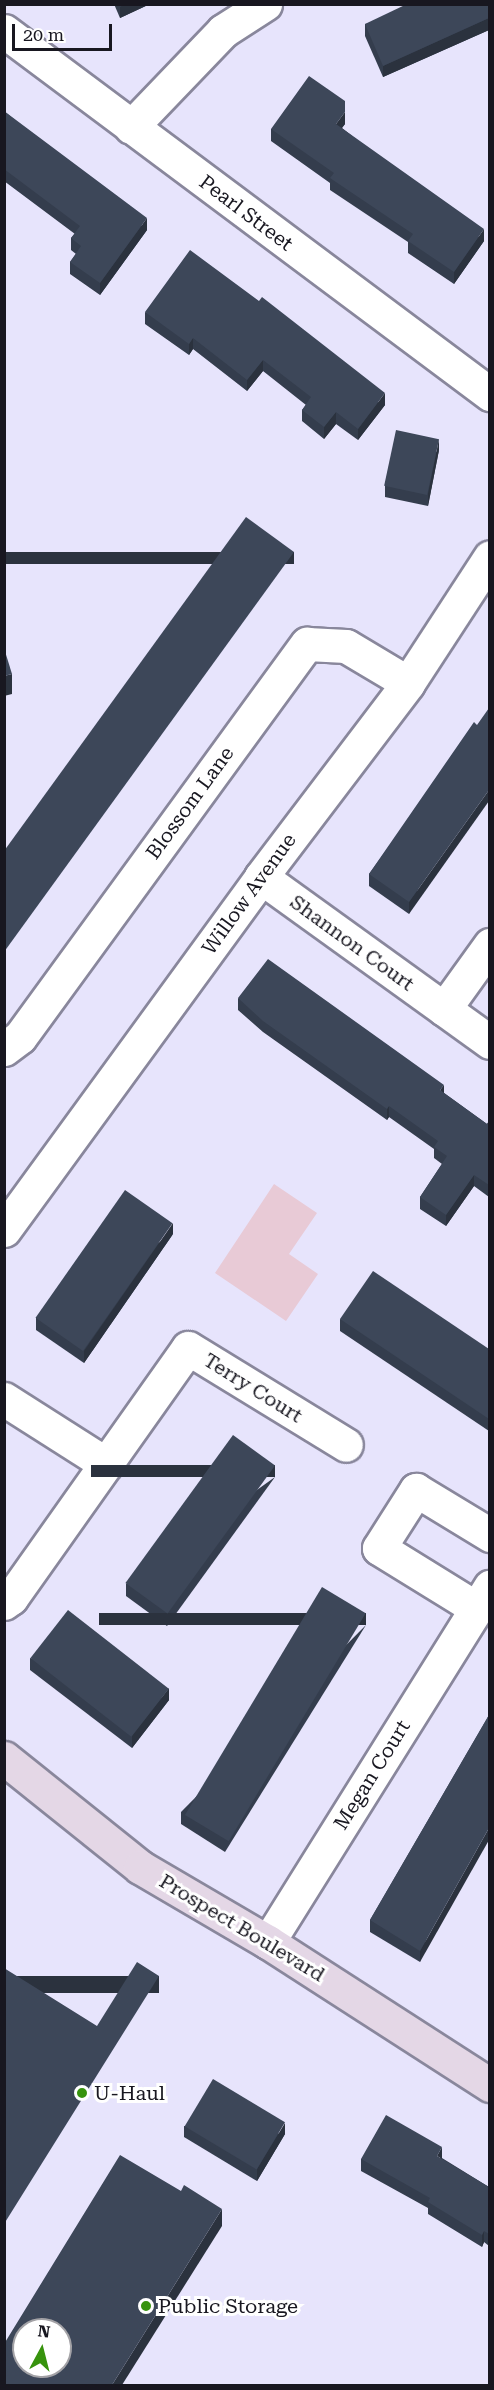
<!DOCTYPE html>
<html>
<head>
<meta charset="utf-8">
<style>
  body { margin:0 }
  #map { position:relative; width:494px; height:2390px; overflow:hidden; background:#e7e4fc; font-family:"Roboto Serif",serif }
  div>[style] { position:absolute }
  .green>* { inset:0; background:#e8cad6 }
  .roads { filter:drop-shadow(2px 0 #89879c) drop-shadow(-2px 0 #89879c) drop-shadow(0 2px #89879c) drop-shadow(0 -2px #89879c) }
  .street>* { height:33px; margin:-16.5px; padding:0 16.5px; transform-origin:16.5px; border-radius:16.5px; background:#fff }
  .secondary>* { height:33px; margin:-16.5px; padding:0 16.5px; transform-origin:16.5px; border-radius:16.5px; background:#e4d7e6 }
  .wall>* { inset:0; background:#343d4d }
  .shaded-wall>* { inset:0; background:#2b323e; transform-origin:0 0 }
  .building>* { inset:0; background:#3d4759; transform-origin:0 0 }
  .dots>* { width:16px; height:16px; translate:-50% -50%; box-sizing:border-box; border:3px solid #fff; border-radius:50% }
  span { translate:-50% -50%; white-space:nowrap; text-align:center; line-height:1.15; -webkit-text-stroke:6px #fff; paint-order:stroke }
  .street-label { font-size:20px; color:#181720 }
  .poi-label { font-size:20px; color:#181720 }
  .left { translate:0 -50%; text-align:left }
  .frame { position:absolute; inset:0; border:6px solid #181720; pointer-events:none }
  .north { position:absolute; left:12px; top:2318px; width:60px; height:60px; box-sizing:border-box; background:#fff; border:2px solid #a3a2a6; border-radius:50%; rotate:7deg; font-size:16px; font-weight:700; line-height:24px; text-align:center; color:#181720 }
  .north::after { content:''; display:block; margin:auto; width:21px; height:27px; background:#37930d; clip-path:polygon(50% 0,100% 100%,50% 72%,0 100%) }
  .scale { position:absolute; left:12px; top:24px; width:100px; height:27px; box-sizing:border-box; border:3px solid #181720; border-top:0; padding-left:8px; font-size:18px; line-height:21px; white-space:nowrap; color:#181720; -webkit-text-stroke:4px #fff; paint-order:stroke }
</style>
</head>
<body>
<div id="map">
  <div class="green">
    <i style="clip-path:polygon(274px 1184px,317px 1213px,289px 1254px,318px 1274px,286px 1321px,215px 1273px)"></i>
  </div>
  <div class="roads">
    <div class="street">
      <i style="left:4px;top:31px;width:607px;rotate:36.76deg"></i>
      <i style="left:131px;top:127px;width:133px;rotate:-46.2deg"></i>
      <i style="left:223px;top:31px;width:50px;rotate:-32.7deg"></i>
      <i style="left:261px;top:877px;width:282px;rotate:35.8deg"></i>
      <i style="left:444px;top:1009px;width:79px;rotate:-54.3deg"></i>
      <i style="left:4px;top:1049px;width:20px;rotate:-37deg"></i>
      <i style="left:20px;top:1037px;width:487px;rotate:-53.9deg"></i>
      <i style="left:307px;top:644px;width:39px;rotate:3deg"></i>
      <i style="left:346px;top:646px;width:72px;rotate:30.8deg"></i>
      <i style="left:4px;top:1230px;width:437px;rotate:-53.9deg"></i>
      <i style="left:261px;top:877px;width:243px;rotate:-52.8deg"></i>
      <i style="left:408px;top:683px;width:150px;rotate:-56.9deg"></i>
      <i style="left:4px;top:1399px;width:121px;rotate:32.5deg"></i>
      <i style="left:4px;top:1603px;width:9px;rotate:-36deg"></i>
      <i style="left:11px;top:1598px;width:306px;rotate:-54.7deg"></i>
      <i style="left:188px;top:1348px;width:185px;rotate:31.5deg"></i>
      <i style="left:476px;top:1608px;width:114px;rotate:-148.3deg"></i>
      <i style="left:379px;top:1548px;width:69px;rotate:-57.5deg"></i>
      <i style="left:416px;top:1490px;width:87px;rotate:31.3deg"></i>
      <i style="left:268px;top:1942px;width:419px;rotate:-58deg"></i>
    </div>
    <div class="secondary">
      <i style="left:4px;top:1758px;width:174px;rotate:38.7deg"></i>
      <i style="left:140px;top:1867px;width:148px;rotate:30.4deg"></i>
      <i style="left:268px;top:1942px;width:264px;rotate:32.8deg"></i>
    </div>
  </div>
  <div class="wall">
    <i style="clip-path:polygon(114px 4px,150px 4px,120px 18px)"></i>
    <i style="clip-path:polygon(489px 4px,489px 30px,383px 77px,365px 36px,365px 24px)"></i>
    <i style="clip-path:polygon(4px 111px,147px 230px,100px 295px,70px 274px,70px 262px,76px 254px,71px 250px,71px 238px,75px 234px,4px 181px)"></i>
    <i style="clip-path:polygon(345px 124px,342px 128px,484px 241px,454px 284px,408px 253px,408px 242px,330px 190px,330px 183px,271px 141px,271px 129px)"></i>
    <i style="clip-path:polygon(145px 312px,385px 405px,358px 440px,336px 424px,324px 439px,302px 421px,302px 410px,306px 405px,263px 371px,247px 391px,193px 349px,189px 355px,145px 324px)"></i>
    <i style="clip-path:polygon(439px 450px,428px 506px,385px 497px,385px 486px)"></i>
    <i style="clip-path:polygon(477px 725px,409px 914px,369px 886px,369px 874px)"></i>
    <i style="clip-path:polygon(238px 998px,444px 1093px,487px 1124px,489px 1121px,489px 1197px,474px 1186px,446px 1226px,420px 1209px,420px 1197px,442px 1164px,434px 1158px,434px 1149px,389px 1117px,387px 1120px,263px 1032px,238px 1010px)"></i>
    <i style="clip-path:polygon(173px 1234px,84px 1363px,36px 1330px,36px 1318px)"></i>
    <i style="clip-path:polygon(340px 1319px,489px 1349px,489px 1431px,340px 1331px)"></i>
    <i style="clip-path:polygon(275px 1477px,167px 1626px,126px 1596px,126px 1584px)"></i>
    <i style="clip-path:polygon(366px 1625px,225px 1852px,181px 1824px,181px 1812px)"></i>
    <i style="clip-path:polygon(30px 1658px,169px 1700px,132px 1748px,30px 1670px)"></i>
    <i style="clip-path:polygon(489px 1715px,420px 1962px,370px 1932px,370px 1920px)"></i>
    <i style="clip-path:polygon(184px 2126px,285px 2134px,257px 2181px,184px 2137px)"></i>
    <i style="clip-path:polygon(442px 2158px,489px 2187px,489px 2246px,484px 2242px,482px 2247px,428px 2214px,428px 2208px,361px 2171px,361px 2159px)"></i>
  </div>
  <div class="shaded-wall">
    <i style="clip-path:polygon(125px 4px,150px 4px,120px 18px,120px 7px)"></i>
    <i style="clip-path:polygon(489px 18px,489px 30px,383px 77px,383px 66px)"></i>
    <i style="clip-path:polygon(345px 112px,345px 124px,336px 135px,336px 124px)"></i>
    <i style="clip-path:polygon(147px 218px,147px 230px,100px 295px,100px 283px)"></i>
    <i style="clip-path:polygon(484px 229px,484px 241px,454px 284px,454px 272px)"></i>
    <i style="clip-path:polygon(193px 338px,193px 349px,189px 355px,189px 344px)"></i>
    <i style="clip-path:polygon(263px 360px,263px 371px,247px 391px,247px 380px)"></i>
    <i style="clip-path:polygon(385px 393px,385px 405px,358px 440px,358px 429px)"></i>
    <i style="clip-path:polygon(336px 412px,336px 424px,324px 439px,324px 427px)"></i>
    <i style="clip-path:polygon(439px 439px,439px 450px,428px 506px,428px 494px)"></i>
    <i style="clip-path:polygon(6px 494px,6px 514px,4px 516px,4px 496px)"></i>
    <i style="left:294px;top:552px;width:12px;height:494px;rotate:90deg"></i>
    <i style="clip-path:polygon(12px 674px,12px 694px,4px 696px,4px 676px)"></i>
    <i style="clip-path:polygon(489px 790px,489px 801px,409px 914px,409px 902px)"></i>
    <i style="clip-path:polygon(444px 1085px,444px 1096px,440px 1090px)"></i>
    <i style="clip-path:polygon(389px 1106px,389px 1117px,387px 1120px,387px 1109px)"></i>
    <i style="clip-path:polygon(474px 1175px,474px 1186px,446px 1226px,446px 1215px)"></i>
    <i style="clip-path:polygon(173px 1223px,173px 1234px,84px 1363px,84px 1351px)"></i>
    <i style="left:275px;top:1465px;width:12px;height:184px;rotate:90deg"></i>
    <i style="left:366px;top:1613px;width:12px;height:267px;rotate:90deg"></i>
    <i style="clip-path:polygon(169px 1688px,169px 1700px,132px 1748px,132px 1736px)"></i>
    <i style="clip-path:polygon(489px 1828px,489px 1840px,420px 1962px,420px 1951px)"></i>
    <i style="left:159px;top:1976px;width:17px;height:292px;rotate:90deg"></i>
    <i style="clip-path:polygon(285px 2123px,285px 2134px,257px 2181px,257px 2169px)"></i>
    <i style="clip-path:polygon(442px 2147px,442px 2159px,437px 2156px)"></i>
    <i style="clip-path:polygon(222px 2209px,222px 2226px,122px 2385px,112px 2385px)"></i>
    <i style="clip-path:polygon(484px 2231px,484px 2242px,482px 2247px,482px 2235px)"></i>
  </div>
  <div class="building">
    <i style="clip-path:polygon(407px 4px,489px 4px,489px 18px,383px 66px,365px 24px)"></i>
    <i style="clip-path:polygon(309px 76px,345px 101px,345px 112px,336px 124px,484px 229px,454px 272px,408px 241px,413px 234px,330px 178px,334px 173px,271px 129px)"></i>
    <i style="clip-path:polygon(4px 111px,147px 218px,100px 283px,70px 262px,81px 246px,71px 238px,80px 226px,4px 169px)"></i>
    <i style="clip-path:polygon(190px 250px,259px 301px,262px 297px,385px 393px,358px 429px,336px 412px,324px 427px,302px 410px,311px 397px,263px 360px,247px 380px,193px 338px,189px 344px,145px 312px)"></i>
    <i style="left:396px;top:430px;width:44px;height:57px;rotate:12deg"></i>
    <i style="clip-path:polygon(246px 517px,294px 552px,4px 952px,4px 851px)"></i>
    <i style="clip-path:polygon(4px 648px,12px 674px,4px 676px)"></i>
    <i style="clip-path:polygon(489px 708px,489px 790px,409px 902px,369px 874px,474px 722px,477px 725px)"></i>
    <i style="clip-path:polygon(268px 959px,444px 1085px,440px 1090px,487px 1124px,489px 1121px,489px 1185px,474px 1175px,446px 1215px,420px 1197px,447px 1156px,434px 1147px,438px 1141px,389px 1106px,387px 1109px,263px 1021px,238px 998px)"></i>
    <i style="left:125px;top:1190px;width:58px;height:156px;rotate:35deg"></i>
    <i style="clip-path:polygon(373px 1271px,489px 1349px,489px 1419px,340px 1319px)"></i>
    <i style="left:233px;top:1435px;width:52px;height:183px;rotate:36deg"></i>
    <i style="left:322px;top:1587px;width:51px;height:266px;rotate:31deg"></i>
    <i style="left:68px;top:1610px;width:128px;height:61px;rotate:38deg"></i>
    <i style="clip-path:polygon(489px 1715px,489px 1828px,420px 1951px,370px 1920px)"></i>
    <i style="clip-path:polygon(137px 1962px,159px 1976px,4px 2224px,4px 1968px,97px 2026px)"></i>
    <i style="left:213px;top:2079px;width:84px;height:55px;rotate:31deg"></i>
    <i style="clip-path:polygon(386px 2115px,442px 2147px,437px 2156px,489px 2187px,489px 2234px,484px 2231px,482px 2235px,428px 2202px,430px 2198px,361px 2159px)"></i>
    <i style="clip-path:polygon(evenodd,120px 2155px,181px 2191px,184px 2185px,222px 2209px,112px 2385px,4px 2385px,4px 2344px,120px 2155px,24px 2330px,60px 2330px,60px 2366px,24px 2366px,24px 2330px)"></i>
  </div>
  <div class="dots">
    <i style="left:82px;top:2093px;background:#37930d"></i>
    <i style="left:146px;top:2306px;background:#37930d"></i>
  </div>
  <div class="street-label">
    <span style="left:246px;top:213px;rotate:37deg">Pearl Street</span>
    <span style="left:190px;top:803px;rotate:-54deg">Blossom Lane</span>
    <span style="left:249px;top:894px;rotate:-54deg">Willow Avenue</span>
    <span style="left:352px;top:943px;rotate:36deg">Shannon Court</span>
    <span style="left:253px;top:1388px;rotate:32deg">Terry Court</span>
    <span style="left:372px;top:1775px;rotate:-58deg">Megan Court</span>
    <span style="left:242px;top:1928px;rotate:31deg">Prospect Boulevard</span>
  </div>
  <div class="poi-label">
    <span class="left" style="left:94px;top:2093px">U-Haul</span>
    <span class="left" style="left:158px;top:2306px">Public Storage</span>
  </div>
  <div class="frame"></div>
  <div class="north">N</div>
  <div class="scale">20 m</div>
</div>
</body>
</html>
